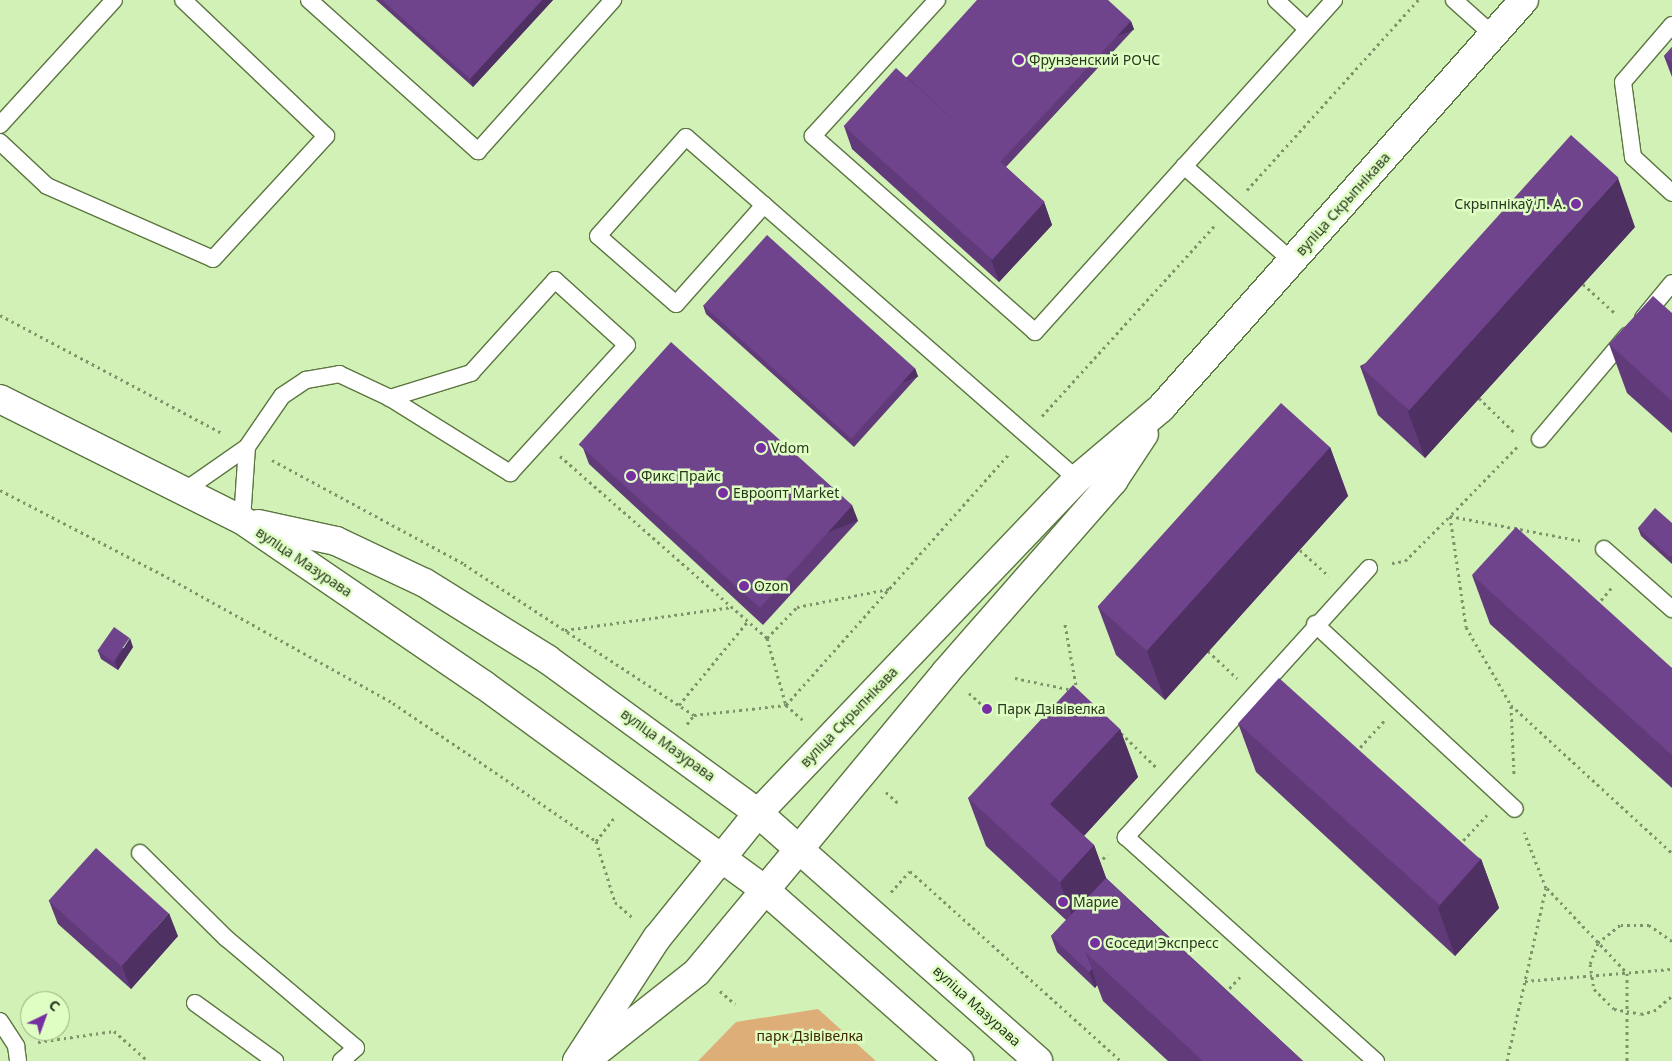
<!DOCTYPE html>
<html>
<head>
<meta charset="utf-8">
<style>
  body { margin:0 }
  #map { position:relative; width:1672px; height:1061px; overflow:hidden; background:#d2f1b6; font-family:"Noto Sans",sans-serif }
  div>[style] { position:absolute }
  .green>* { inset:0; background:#ddae77 }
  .path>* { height:3px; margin-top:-1.5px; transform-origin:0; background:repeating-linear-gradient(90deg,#7e936a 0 2.5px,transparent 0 6.5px) }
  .roads { filter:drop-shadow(1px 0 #5c7641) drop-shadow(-1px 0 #5c7641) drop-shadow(0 1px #5c7641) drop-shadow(0 -1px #5c7641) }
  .lane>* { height:16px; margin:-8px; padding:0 8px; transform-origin:8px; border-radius:8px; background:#fff }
  .secondary>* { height:28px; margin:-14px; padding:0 14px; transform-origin:14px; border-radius:14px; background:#fff }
  .wall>* { inset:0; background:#603a79 }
  .shaded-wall>* { inset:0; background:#4e3063; transform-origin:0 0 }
  .building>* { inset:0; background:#70448d; transform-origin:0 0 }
  .dots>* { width:14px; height:14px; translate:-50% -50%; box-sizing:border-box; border:2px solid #dffec3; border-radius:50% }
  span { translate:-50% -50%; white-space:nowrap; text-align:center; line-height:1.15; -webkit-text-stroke:5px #dffec3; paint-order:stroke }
  .poi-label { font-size:14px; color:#2a361f }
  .left { translate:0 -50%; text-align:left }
  .right { translate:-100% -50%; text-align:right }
  .street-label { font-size:14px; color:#2a361f }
  .park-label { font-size:14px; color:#402703 }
  .north { position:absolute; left:20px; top:991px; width:50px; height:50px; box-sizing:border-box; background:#dffec3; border:1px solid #97ae81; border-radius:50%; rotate:42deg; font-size:14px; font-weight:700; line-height:20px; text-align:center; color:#2a361f }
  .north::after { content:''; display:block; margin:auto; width:18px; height:22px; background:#782fa2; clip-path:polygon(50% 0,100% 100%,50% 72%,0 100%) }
</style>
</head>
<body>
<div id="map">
  <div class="green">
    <i style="clip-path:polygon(818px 1009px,876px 1061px,698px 1061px,736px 1022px)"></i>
  </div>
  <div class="path">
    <i style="left:1247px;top:190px;width:256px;rotate:-48deg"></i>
    <i style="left:1583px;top:284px;width:45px;rotate:42.3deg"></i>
    <i style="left:0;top:315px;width:251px;rotate:28deg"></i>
    <i style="left:1479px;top:398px;width:52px;rotate:44.2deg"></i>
    <i style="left:1042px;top:416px;width:256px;rotate:-47.8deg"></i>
    <i style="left:1517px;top:447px;width:96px;rotate:134.2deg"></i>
    <i style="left:1450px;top:516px;width:112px;rotate:81.8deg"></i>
    <i style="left:1466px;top:627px;width:90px;rotate:60deg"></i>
    <i style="left:1511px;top:705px;width:219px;rotate:42.6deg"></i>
    <i style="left:560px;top:456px;width:276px;rotate:41.3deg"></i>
    <i style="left:767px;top:638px;width:70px;rotate:74.2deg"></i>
    <i style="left:786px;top:705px;width:25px;rotate:42deg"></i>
    <i style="left:272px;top:460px;width:218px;rotate:28.4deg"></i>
    <i style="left:464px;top:564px;width:275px;rotate:33.3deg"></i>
    <i style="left:694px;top:715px;width:93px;rotate:-6.2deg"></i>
    <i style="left:786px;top:705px;width:337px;rotate:-48.4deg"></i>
    <i style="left:0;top:490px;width:188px;rotate:27.5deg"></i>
    <i style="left:167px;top:577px;width:259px;rotate:29.1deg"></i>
    <i style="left:393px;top:703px;width:245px;rotate:34.2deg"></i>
    <i style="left:596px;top:841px;width:64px;rotate:72.7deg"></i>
    <i style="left:615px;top:902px;width:25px;rotate:42deg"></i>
    <i style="left:1300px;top:550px;width:39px;rotate:42deg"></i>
    <i style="left:1392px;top:563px;width:13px;rotate:-9deg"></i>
    <i style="left:1405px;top:561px;width:64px;rotate:-45deg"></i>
    <i style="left:1450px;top:516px;width:134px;rotate:10.7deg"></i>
    <i style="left:1597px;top:605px;width:23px;rotate:-50deg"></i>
    <i style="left:565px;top:630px;width:169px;rotate:-7.8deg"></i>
    <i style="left:767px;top:638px;width:43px;rotate:-45.9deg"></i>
    <i style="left:797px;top:607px;width:94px;rotate:-11.1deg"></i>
    <i style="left:1208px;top:651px;width:40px;rotate:43deg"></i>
    <i style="left:1015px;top:678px;width:63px;rotate:11.8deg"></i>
    <i style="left:1077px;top:691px;width:68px;rotate:-100.2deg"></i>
    <i style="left:969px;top:693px;width:24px;rotate:42deg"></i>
    <i style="left:679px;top:705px;width:109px;rotate:-50.6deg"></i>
    <i style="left:1511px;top:706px;width:69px;rotate:87.5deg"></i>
    <i style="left:687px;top:724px;width:11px;rotate:-52deg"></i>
    <i style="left:1121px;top:733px;width:49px;rotate:44.2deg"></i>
    <i style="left:1356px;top:752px;width:42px;rotate:-47.9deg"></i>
    <i style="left:886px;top:792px;width:19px;rotate:43deg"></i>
    <i style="left:596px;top:841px;width:29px;rotate:-52deg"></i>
    <i style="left:1459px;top:845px;width:41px;rotate:-47deg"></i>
    <i style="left:1098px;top:863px;width:13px;rotate:-42deg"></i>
    <i style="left:1547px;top:888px;width:117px;rotate:46.7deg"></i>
    <i style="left:1627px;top:973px;width:88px;rotate:90deg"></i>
    <i style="left:891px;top:892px;width:28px;rotate:-48deg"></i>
    <i style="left:910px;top:871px;width:284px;rotate:42deg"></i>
    <i style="left:1672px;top:941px;width:28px;rotate:-145deg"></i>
    <i style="left:1649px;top:925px;width:29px;rotate:180deg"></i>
    <i style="left:1620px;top:925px;width:28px;rotate:141deg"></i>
    <i style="left:1598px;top:943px;width:22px;rotate:111deg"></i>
    <i style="left:1590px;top:964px;width:25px;rotate:81deg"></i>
    <i style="left:1594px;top:989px;width:28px;rotate:45deg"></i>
    <i style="left:1614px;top:1009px;width:27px;rotate:10deg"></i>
    <i style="left:1641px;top:1014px;width:13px;rotate:-13deg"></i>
    <i style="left:1654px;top:1011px;width:23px;rotate:-40deg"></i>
    <i style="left:1525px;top:981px;width:147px;rotate:-4.7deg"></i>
    <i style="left:720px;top:991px;width:20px;rotate:41deg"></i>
    <i style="left:1225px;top:993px;width:26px;rotate:-47deg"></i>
    <i style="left:38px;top:1042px;width:77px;rotate:-8.2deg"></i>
    <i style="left:114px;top:1031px;width:45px;rotate:41.4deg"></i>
    <i style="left:1507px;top:1061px;width:177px;rotate:-77.3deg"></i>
    <i style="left:1546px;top:888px;width:60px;rotate:-111.4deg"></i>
  </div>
  <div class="roads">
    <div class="lane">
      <i style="left:309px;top:0;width:227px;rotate:41.8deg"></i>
      <i style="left:478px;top:151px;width:203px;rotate:-48.2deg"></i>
      <i style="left:937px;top:0;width:184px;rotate:132.4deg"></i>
      <i style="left:813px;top:136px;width:296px;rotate:41.4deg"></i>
      <i style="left:1035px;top:332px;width:447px;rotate:-48deg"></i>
      <i style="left:1276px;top:0;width:42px;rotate:43.1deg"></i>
      <i style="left:1454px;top:0;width:52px;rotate:41.9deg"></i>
      <i style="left:1672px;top:25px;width:75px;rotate:130.7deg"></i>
      <i style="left:1623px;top:82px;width:76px;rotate:82.4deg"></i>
      <i style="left:1633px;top:157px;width:53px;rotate:42.7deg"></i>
      <i style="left:0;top:125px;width:169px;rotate:-47.6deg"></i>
      <i style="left:686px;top:137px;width:103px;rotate:41.1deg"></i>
      <i style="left:764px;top:205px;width:132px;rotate:131.6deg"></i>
      <i style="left:676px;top:304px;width:103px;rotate:-138.9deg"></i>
      <i style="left:598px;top:236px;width:132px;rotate:-48.4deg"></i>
      <i style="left:0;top:142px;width:64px;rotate:43.1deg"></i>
      <i style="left:47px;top:186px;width:181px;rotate:23.7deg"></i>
      <i style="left:213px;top:259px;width:167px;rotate:-47.4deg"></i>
      <i style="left:326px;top:136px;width:197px;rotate:-136.4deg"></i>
      <i style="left:1184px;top:166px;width:144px;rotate:41.3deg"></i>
      <i style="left:764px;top:205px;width:416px;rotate:41.2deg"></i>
      <i style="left:1643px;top:318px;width:45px;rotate:-50.4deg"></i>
      <i style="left:1540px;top:439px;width:135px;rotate:-49.8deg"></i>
      <i style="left:184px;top:491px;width:77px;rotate:-34.9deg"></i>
      <i style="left:247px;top:447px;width:62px;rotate:-55.5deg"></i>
      <i style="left:282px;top:396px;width:29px;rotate:-34deg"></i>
      <i style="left:306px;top:380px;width:34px;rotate:-10deg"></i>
      <i style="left:339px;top:374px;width:56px;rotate:25.2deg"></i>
      <i style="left:390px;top:398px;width:142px;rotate:32deg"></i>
      <i style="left:510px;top:473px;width:173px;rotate:-47.6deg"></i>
      <i style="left:627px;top:345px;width:97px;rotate:-137.9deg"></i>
      <i style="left:555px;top:280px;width:125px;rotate:132.1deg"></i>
      <i style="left:471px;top:373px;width:85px;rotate:162.8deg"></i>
      <i style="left:242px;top:520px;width:73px;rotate:-86.1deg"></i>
      <i style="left:1604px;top:549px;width:91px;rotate:41.4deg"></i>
      <i style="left:1369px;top:568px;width:363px;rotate:132.1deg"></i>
      <i style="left:1126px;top:837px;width:336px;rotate:41.9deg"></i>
      <i style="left:1315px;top:624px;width:272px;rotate:42.8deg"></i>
      <i style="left:140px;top:853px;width:121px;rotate:44.7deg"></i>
      <i style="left:226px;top:938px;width:170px;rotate:40.2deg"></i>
      <i style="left:356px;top:1048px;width:20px;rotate:139deg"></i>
      <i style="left:195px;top:1003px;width:99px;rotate:35.9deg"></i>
      <i style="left:0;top:1021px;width:30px;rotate:57deg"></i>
      <i style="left:16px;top:1046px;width:15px;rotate:82deg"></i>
    </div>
    <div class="secondary">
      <i style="left:0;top:399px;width:271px;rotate:26.6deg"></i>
      <i style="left:242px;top:520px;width:293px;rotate:34.3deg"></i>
      <i style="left:484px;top:685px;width:348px;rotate:36.1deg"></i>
      <i style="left:765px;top:890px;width:259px;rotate:41.4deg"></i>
      <i style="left:258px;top:524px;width:80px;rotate:12.3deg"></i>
      <i style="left:336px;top:541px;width:98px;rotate:25.3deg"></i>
      <i style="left:425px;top:583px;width:144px;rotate:31.9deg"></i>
      <i style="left:547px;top:659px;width:261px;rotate:36.1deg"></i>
      <i style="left:758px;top:813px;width:374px;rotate:41.5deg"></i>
      <i style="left:587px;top:1059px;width:140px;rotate:-38.3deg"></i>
      <i style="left:697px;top:972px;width:390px;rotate:-50.3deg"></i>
      <i style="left:946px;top:672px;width:254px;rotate:-48.8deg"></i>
      <i style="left:1113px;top:481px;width:56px;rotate:-56.6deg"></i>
      <i style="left:577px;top:1061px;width:147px;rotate:-57deg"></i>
      <i style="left:657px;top:938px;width:161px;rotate:-51.1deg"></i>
      <i style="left:758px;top:813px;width:462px;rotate:-46.3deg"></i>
      <i style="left:1077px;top:479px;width:110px;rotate:-40.2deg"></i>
      <i style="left:1161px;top:408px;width:546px;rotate:-48.34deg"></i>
    </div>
  </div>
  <div class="wall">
    <i style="clip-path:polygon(376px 0,553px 0,473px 87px)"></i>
    <i style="clip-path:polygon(1134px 29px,1006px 167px,1044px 202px,1052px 225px,999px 282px,852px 149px,844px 126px,907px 77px)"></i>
    <i style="clip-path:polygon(1672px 47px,1672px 77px,1664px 56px)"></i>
    <i style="clip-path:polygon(1635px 227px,1425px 458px,1378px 415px,1360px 366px)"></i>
    <i style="clip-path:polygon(703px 305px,918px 376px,854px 447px,706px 314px)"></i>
    <i style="clip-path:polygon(1672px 313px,1672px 433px,1627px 393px,1609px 344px)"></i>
    <i style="clip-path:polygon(1330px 447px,1348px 496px,1165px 700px,1116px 655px,1098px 607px)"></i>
    <i style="clip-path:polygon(583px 448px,858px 521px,763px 625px,589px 464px)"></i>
    <i style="clip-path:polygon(1672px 523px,1672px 564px,1641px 536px,1638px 528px)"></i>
    <i style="clip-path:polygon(1472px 575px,1672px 668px,1672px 788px,1490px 624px)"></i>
    <i style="clip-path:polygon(133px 647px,118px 670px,101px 659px,98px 651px)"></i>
    <i style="clip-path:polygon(1238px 723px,1481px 859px,1499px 908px,1455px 956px,1256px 772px)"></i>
    <i style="clip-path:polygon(1120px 729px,1138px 777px,1084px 836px,1094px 845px,1106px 878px,1303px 1061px,1168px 1061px,1103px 1001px,1097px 985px,1095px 988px,1057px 952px,1051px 936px,1066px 920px,986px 846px,968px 798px)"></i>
    <i style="clip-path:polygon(49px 901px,178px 936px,131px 989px,58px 924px)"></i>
  </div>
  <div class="shaded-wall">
    <i style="clip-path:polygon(542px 0,553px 0,473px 87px,470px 79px)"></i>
    <i style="left:1131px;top:21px;width:9px;height:200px;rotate:69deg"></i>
    <i style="clip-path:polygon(1618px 178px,1635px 227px,1425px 458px,1407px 409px)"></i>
    <i style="clip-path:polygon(1044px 202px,1052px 225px,999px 282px,991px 259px)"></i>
    <i style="left:915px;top:368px;width:9px;height:96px;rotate:69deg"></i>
    <i style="clip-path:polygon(1330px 447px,1348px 496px,1165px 700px,1147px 651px)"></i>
    <i style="left:852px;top:505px;width:17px;height:141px;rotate:69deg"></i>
    <i style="clip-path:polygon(130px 638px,133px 647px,118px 670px,115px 662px)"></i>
    <i style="clip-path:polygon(1120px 729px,1138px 777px,1068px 853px,1050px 804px)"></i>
    <i style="clip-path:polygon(1094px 845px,1112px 894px,1077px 931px,1060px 882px)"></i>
    <i style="clip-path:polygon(1481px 859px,1499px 908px,1455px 956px,1438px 908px)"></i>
    <i style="clip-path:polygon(169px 913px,178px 936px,131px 989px,122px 966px)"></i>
    <i style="clip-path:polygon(1092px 969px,1097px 985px,1095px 988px,1089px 972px)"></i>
  </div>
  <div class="building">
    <i style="clip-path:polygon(382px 0,542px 0,470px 79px)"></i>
    <i style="clip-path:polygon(977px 0,1108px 0,1131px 21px,1000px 162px,907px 77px)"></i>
    <i style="clip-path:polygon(1672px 47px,1672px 63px,1664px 56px)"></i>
    <i style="left:896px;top:68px;width:200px;height:78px;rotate:42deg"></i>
    <i style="left:1571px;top:135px;width:64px;height:313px;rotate:42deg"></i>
    <i style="left:767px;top:235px;width:199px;height:95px;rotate:42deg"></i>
    <i style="clip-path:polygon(1653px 296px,1672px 313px,1672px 401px,1609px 344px)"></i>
    <i style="left:671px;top:342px;width:244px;height:138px;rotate:42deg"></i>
    <i style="left:1281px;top:403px;width:66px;height:274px;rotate:42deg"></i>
    <i style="clip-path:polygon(1655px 508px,1672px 523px,1672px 555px,1670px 557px,1638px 528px)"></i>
    <i style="clip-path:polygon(1516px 527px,1672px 668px,1672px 755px,1472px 575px)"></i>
    <i style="left:114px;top:627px;width:19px;height:29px;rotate:35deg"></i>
    <i style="left:1279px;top:678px;width:271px;height:61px;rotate:42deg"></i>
    <i style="clip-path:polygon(1073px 685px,1120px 729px,1050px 804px,1094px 845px,1060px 882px,968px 798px)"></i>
    <i style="left:96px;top:848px;width:98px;height:71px;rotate:42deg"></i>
    <i style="clip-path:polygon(1106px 878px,1144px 914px,1131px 903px,1085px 952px,1092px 969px,1089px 972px,1051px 936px)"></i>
    <i style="clip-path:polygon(1131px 903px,1303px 1061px,1203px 1061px,1085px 952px)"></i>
  </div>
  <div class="dots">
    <i style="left:1019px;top:60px;background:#782fa2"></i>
    <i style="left:1576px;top:204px;background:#782fa2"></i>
    <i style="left:761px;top:448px;background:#782fa2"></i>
    <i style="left:631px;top:476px;background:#782fa2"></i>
    <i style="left:723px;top:493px;background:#782fa2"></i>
    <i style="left:744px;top:586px;background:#782fa2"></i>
    <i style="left:987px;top:709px;background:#782fa2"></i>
    <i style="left:1063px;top:902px;background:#782fa2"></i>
    <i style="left:1095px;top:943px;background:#782fa2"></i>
  </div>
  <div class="poi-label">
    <span class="left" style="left:1029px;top:60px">Фрунзенский РОЧС</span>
    <span class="right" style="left:1566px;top:204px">Скрыпнікаў Л. А.</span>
    <span class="left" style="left:771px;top:448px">Vdom</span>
    <span class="left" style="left:641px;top:476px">Фикс Прайс</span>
    <span class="left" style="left:733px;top:493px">Евроопт Market</span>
    <span class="left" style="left:754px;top:586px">Ozon</span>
    <span class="left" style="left:997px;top:709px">Парк Дзівівелка</span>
    <span class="left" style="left:1073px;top:902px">Марие</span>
    <span class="left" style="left:1105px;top:943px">Соседи Экспресс</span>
  </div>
  <div class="street-label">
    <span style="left:1343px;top:204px;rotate:-48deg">вуліца Скрыпнікава</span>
    <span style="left:304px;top:562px;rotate:34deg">вуліца Мазурава</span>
    <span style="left:849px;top:717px;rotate:-46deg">вуліца Скрыпнікава</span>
    <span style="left:668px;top:745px;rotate:36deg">вуліца Мазурава</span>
    <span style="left:977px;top:1006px;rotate:42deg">вуліца Мазурава</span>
  </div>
  <div class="park-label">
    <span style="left:810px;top:1036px">парк Дзівівелка</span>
  </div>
  <div class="north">С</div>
</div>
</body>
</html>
